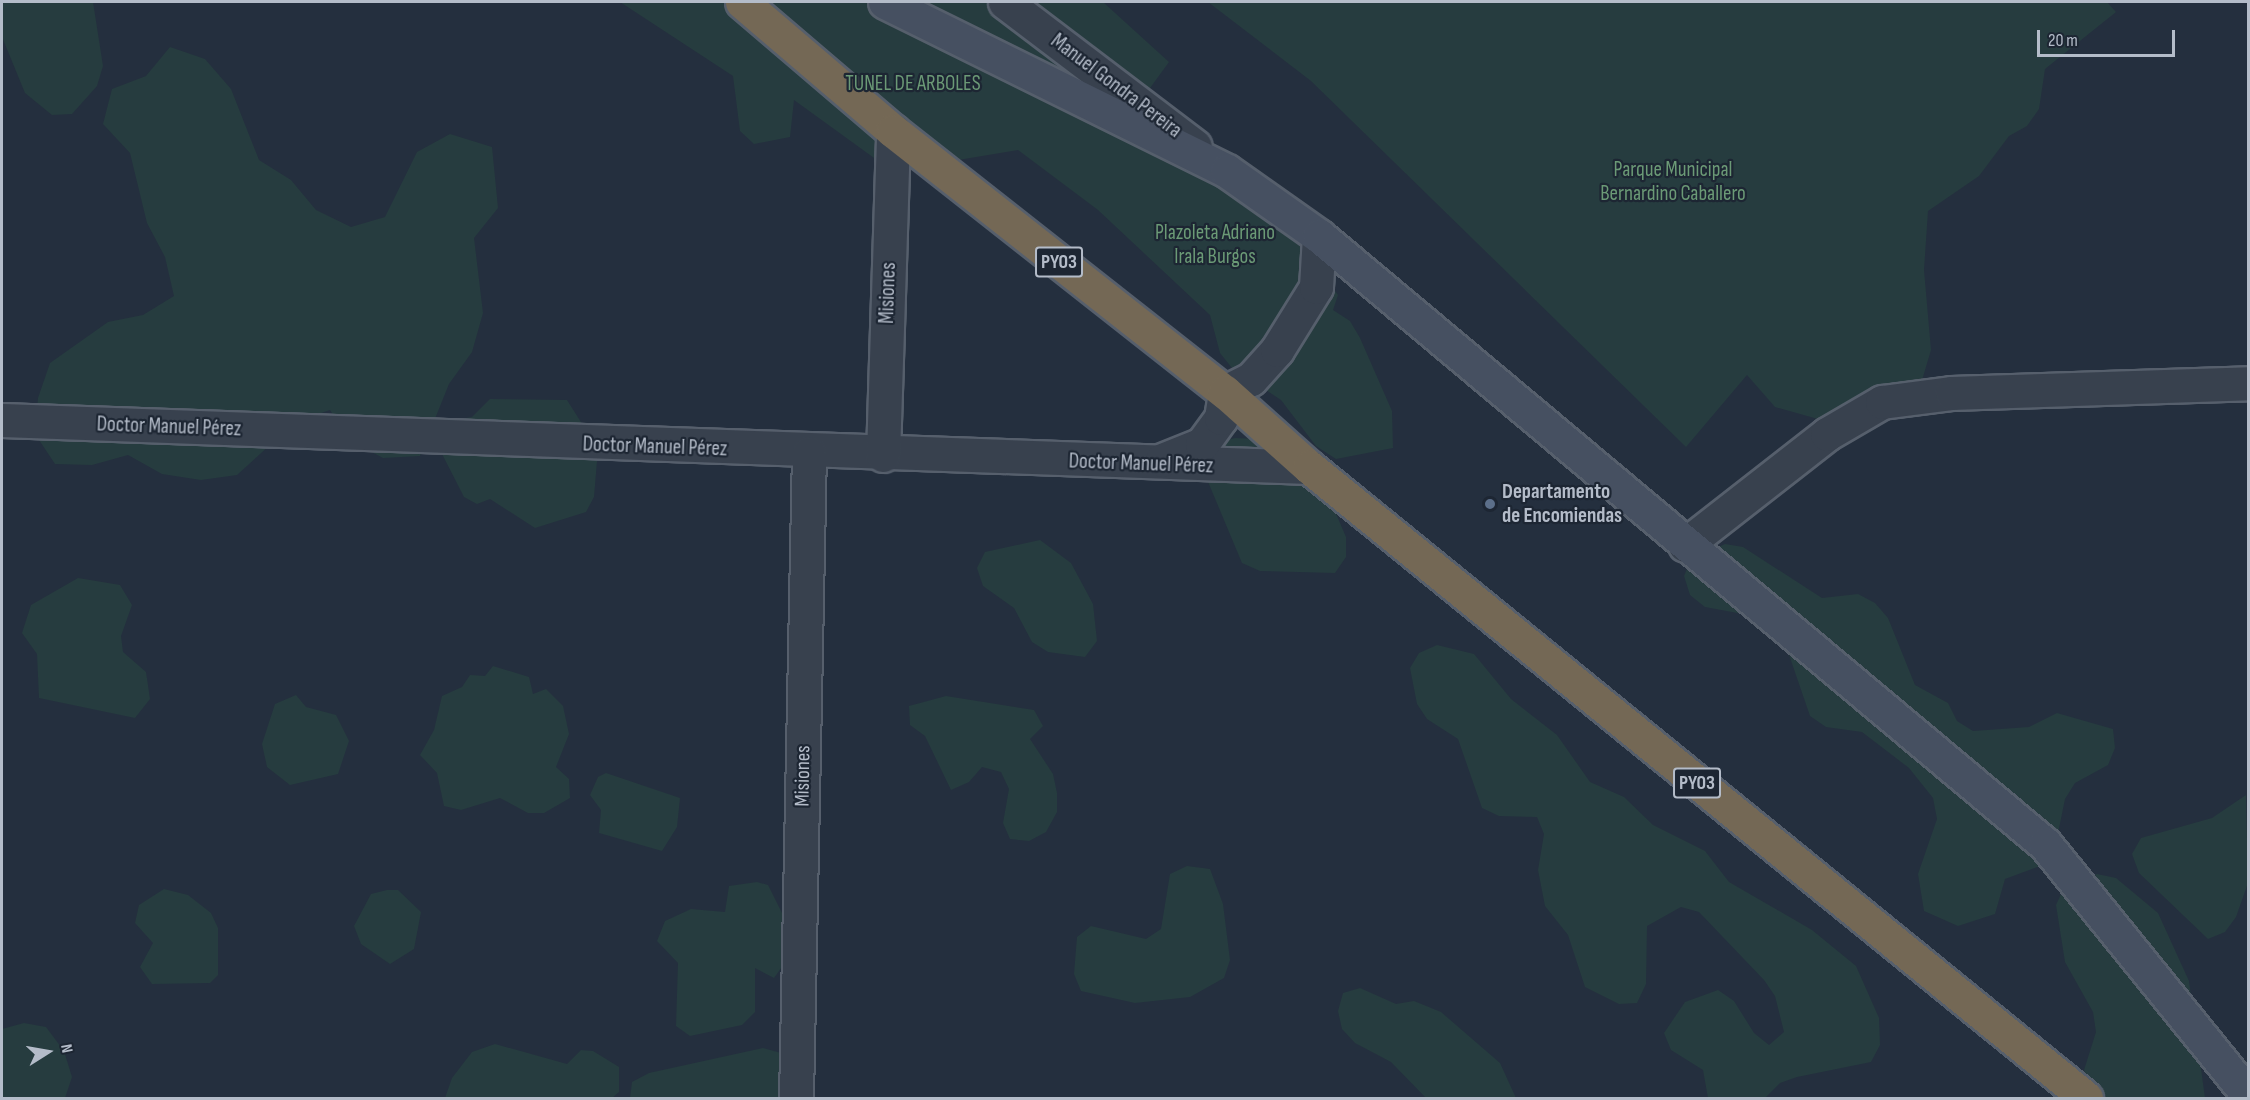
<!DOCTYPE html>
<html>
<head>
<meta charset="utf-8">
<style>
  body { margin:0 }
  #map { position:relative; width:2250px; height:1100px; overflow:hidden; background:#242f3e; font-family:"Sofia Sans Condensed",sans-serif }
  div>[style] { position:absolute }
  .green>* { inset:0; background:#263c3f }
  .roads { filter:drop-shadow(2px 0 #565f6c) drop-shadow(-2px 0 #565f6c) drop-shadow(0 2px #565f6c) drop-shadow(0 -2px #565f6c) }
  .street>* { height:33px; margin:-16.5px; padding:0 16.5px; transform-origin:16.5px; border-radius:16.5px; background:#38414e }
  .secondary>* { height:33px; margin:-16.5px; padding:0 16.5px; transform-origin:16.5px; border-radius:16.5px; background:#465061 }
  .highway>* { height:33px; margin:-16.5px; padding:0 16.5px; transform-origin:16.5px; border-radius:16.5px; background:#746855 }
  .dots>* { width:16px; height:16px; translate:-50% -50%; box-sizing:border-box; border:3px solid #1d2633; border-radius:50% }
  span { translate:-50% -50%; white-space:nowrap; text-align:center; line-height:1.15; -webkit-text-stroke:4.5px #1d2633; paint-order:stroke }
  .shield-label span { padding:2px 4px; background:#1d2633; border:2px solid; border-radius:4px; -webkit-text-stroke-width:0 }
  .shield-label { font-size:20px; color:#b4bcc9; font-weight:700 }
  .park-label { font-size:21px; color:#6b9a76 }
  .street-label { font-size:21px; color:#b4bcc9 }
  .poi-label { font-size:21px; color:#b4bcc9; font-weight:700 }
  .left { translate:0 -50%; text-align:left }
  .frame { position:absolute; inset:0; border:3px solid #b4bcc9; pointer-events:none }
  .north { position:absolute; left:18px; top:1022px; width:60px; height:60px; -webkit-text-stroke:4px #1d2633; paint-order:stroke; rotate:79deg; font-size:16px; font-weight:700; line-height:24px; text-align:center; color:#b4bcc9 }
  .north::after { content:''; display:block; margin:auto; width:21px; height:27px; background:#b4bcc9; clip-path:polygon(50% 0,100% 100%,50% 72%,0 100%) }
  .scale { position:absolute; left:2037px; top:30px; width:138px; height:27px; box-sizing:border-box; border:3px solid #b4bcc9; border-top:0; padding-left:8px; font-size:18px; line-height:21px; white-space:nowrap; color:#b4bcc9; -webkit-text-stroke:4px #1d2633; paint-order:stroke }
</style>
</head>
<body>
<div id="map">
  <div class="green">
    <i style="clip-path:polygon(2px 2px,93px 2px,103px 66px,97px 86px,72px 114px,52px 115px,25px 93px,2px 37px)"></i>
    <i style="clip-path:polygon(620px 2px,1103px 2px,1169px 62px,1118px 132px,1248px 173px,1338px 295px,1333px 310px,1350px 321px,1360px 338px,1392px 411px,1393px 448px,1336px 459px,1316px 446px,1281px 400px,1232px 368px,1220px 353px,1210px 315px,1098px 210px,1018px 150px,892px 171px,794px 100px,790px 137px,754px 144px,740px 131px,733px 76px)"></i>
    <i style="clip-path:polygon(1208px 2px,2107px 2px,2116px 12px,2045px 69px,2039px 109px,2027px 126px,2009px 136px,1979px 176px,1928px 211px,1924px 270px,1931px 350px,1920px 387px,1832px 423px,1775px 407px,1747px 375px,1686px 447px,1311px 81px)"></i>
    <i style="clip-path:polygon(170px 47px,205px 59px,231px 89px,259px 160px,291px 180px,316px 210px,351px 227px,385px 217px,417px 152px,450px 134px,492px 147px,498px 208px,474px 238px,483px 313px,472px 352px,449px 384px,420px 456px,383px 458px,349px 440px,330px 410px,295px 422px,237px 475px,201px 480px,162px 474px,128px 455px,92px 465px,55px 464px,35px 434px,38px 398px,50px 363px,108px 322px,143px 315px,174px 296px,165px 257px,147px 223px,130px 153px,103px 124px,112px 89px,146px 76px)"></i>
    <i style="clip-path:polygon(490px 399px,567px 400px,598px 449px,594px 497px,586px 512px,535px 528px,490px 499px,477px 504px,464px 497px,441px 452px,444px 431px,453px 420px,472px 417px)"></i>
    <i style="clip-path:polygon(1235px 438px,1257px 439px,1331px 502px,1346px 537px,1346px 557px,1335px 573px,1260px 571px,1242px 563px,1206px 477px,1218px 442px)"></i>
    <i style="clip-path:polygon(1040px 540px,1071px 563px,1093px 604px,1097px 641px,1085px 657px,1048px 652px,1032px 642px,1014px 608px,983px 586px,977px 568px,985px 552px)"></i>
    <i style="clip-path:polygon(1725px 544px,1743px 547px,1822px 598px,1858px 594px,1875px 603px,1888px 618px,1915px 685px,1948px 703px,1957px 721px,1973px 731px,2029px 727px,2057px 713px,2113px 729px,2115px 748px,2108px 765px,2075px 783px,2065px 799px,2054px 853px,2040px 866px,2005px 879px,1995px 914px,1958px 926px,1924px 911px,1918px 874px,1937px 819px,1933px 798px,1909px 768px,1862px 732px,1826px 727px,1810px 716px,1785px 643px,1759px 617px,1705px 607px,1690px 595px,1684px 576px,1691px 559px)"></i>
    <i style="clip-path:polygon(78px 578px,120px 585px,132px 605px,121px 636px,123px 652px,146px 672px,150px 699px,135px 718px,39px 698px,37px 654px,22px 633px,31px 605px)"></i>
    <i style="clip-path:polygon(1437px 645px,1474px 654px,1511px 699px,1557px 735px,1590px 782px,1624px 797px,1653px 825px,1705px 851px,1729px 882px,1812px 930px,1856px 966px,1879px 1018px,1880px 1045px,1871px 1062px,1797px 1077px,1780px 1083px,1765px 1098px,1708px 1098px,1703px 1070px,1671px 1050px,1664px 1033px,1685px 1002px,1718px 990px,1734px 1001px,1754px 1033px,1769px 1045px,1784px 1032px,1775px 996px,1764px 980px,1699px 912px,1681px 907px,1647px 926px,1646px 984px,1637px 1003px,1619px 1004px,1585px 987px,1568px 935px,1545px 906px,1538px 870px,1544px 834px,1537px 817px,1499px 816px,1482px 808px,1458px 739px,1427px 719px,1417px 704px,1410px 668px,1419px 653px)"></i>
    <i style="clip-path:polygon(493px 666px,529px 677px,533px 694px,546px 689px,563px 706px,569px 734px,556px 767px,569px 779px,570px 798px,544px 813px,528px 813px,500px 798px,461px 810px,444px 806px,437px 773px,420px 755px,434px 730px,442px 696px,462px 687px,470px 675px,485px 676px)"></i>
    <i style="clip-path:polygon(296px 695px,306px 707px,336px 715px,349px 741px,338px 774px,290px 785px,267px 767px,262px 744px,275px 704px)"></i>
    <i style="clip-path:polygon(946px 696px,1034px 710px,1043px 726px,1030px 739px,1053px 774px,1057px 793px,1057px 812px,1046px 832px,1029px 841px,1010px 839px,1003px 823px,1009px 789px,1001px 772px,982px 767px,969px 782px,951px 790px,925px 736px,910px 725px,909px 706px)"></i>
    <i style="clip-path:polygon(606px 773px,680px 798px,677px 827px,662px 851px,599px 833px,601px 810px,590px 795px,598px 777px)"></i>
    <i style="clip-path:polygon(2246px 795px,2248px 883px,2236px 917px,2225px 932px,2208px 939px,2139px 873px,2132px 854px,2141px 838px,2212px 818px)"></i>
    <i style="clip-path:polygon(1187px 866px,1210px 869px,1223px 904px,1230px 960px,1224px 978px,1190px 997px,1135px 1003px,1081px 991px,1074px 974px,1077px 937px,1091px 926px,1146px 939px,1161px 929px,1170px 874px)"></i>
    <i style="clip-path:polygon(2097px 874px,2116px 878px,2158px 913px,2189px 981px,2205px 1098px,2091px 1098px,2084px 1070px,2096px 1032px,2093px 1012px,2065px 962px,2056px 905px,2062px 892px)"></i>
    <i style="clip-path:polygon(757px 882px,768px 885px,785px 919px,784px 964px,774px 978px,755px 968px,755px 1012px,742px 1025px,690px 1036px,676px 1026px,678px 963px,657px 941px,665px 921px,691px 909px,725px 912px,729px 886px)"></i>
    <i style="clip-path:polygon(164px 889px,188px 895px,211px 913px,218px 928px,218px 975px,210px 983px,152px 984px,140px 967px,153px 943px,135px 923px,139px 905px)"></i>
    <i style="clip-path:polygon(387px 890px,398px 890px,421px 912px,414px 949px,390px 964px,361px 944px,354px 926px,371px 894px)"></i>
    <i style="clip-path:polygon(1360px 988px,1396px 1004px,1414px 1001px,1441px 1012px,1500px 1063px,1516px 1098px,1426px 1098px,1391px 1062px,1355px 1043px,1342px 1029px,1338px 1011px,1343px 993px)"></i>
    <i style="clip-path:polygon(24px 1023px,46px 1027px,64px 1051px,72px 1077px,65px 1098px,2px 1098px,2px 1029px)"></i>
    <i style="clip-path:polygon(495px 1044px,567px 1064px,581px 1050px,593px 1051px,619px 1067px,619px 1092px,612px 1098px,445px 1098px,452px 1078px,472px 1052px)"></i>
    <i style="clip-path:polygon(763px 1048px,781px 1053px,797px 1098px,630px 1098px,632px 1082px,649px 1073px)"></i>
  </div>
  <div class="roads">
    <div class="street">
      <i style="left:1005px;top:2px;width:238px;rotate:37.2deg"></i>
      <i style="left:2px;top:420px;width:1308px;rotate:2.06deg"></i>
      <i style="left:883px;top:455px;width:324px;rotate:-88.2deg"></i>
      <i style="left:1162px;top:460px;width:43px;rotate:-21.8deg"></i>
      <i style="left:1202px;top:444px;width:32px;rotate:-54deg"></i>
      <i style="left:1221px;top:418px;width:26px;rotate:-81deg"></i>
      <i style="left:1225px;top:392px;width:29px;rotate:-27deg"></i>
      <i style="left:1251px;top:379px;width:39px;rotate:-48deg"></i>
      <i style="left:1277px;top:350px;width:74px;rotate:-58.2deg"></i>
      <i style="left:1316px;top:287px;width:51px;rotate:-86.6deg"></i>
      <i style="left:1685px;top:545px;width:180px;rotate:-38deg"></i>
      <i style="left:1827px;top:434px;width:64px;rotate:-30.2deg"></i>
      <i style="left:1882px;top:402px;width:71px;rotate:-7.3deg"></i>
      <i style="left:1952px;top:393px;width:296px;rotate:-1.9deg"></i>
      <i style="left:796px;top:1098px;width:645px;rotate:-88.85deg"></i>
    </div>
    <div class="secondary">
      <i style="left:885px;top:2px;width:381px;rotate:26.3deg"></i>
      <i style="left:1227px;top:171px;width:113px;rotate:35.2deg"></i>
      <i style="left:1319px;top:236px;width:947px;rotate:39.95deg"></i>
      <i style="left:2045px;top:844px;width:323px;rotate:51deg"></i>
    </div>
    <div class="highway">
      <i style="left:742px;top:2px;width:199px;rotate:40.5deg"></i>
      <i style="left:893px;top:131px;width:422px;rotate:38.2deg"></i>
      <i style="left:1225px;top:392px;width:113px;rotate:41.8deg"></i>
      <i style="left:1309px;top:467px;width:1001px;rotate:39.08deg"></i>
    </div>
  </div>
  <div class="dots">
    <i style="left:1490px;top:504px;background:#5c6f8a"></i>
  </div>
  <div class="shield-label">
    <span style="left:1059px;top:262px">PY03</span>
    <span style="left:1697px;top:783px">PY03</span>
  </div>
  <div class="park-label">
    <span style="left:913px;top:84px">TUNEL DE ARBOLES</span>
    <span style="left:1673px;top:182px">Parque Municipal<br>Bernardino Caballero</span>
    <span style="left:1215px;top:245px">Plazoleta Adriano<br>Irala Burgos</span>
  </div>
  <div class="street-label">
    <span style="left:1116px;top:86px;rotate:37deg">Manuel Gondra Pereira</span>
    <span style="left:888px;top:293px;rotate:-88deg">Misiones</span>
    <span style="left:169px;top:427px;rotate:2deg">Doctor Manuel Pérez</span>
    <span style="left:655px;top:447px;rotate:2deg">Doctor Manuel Pérez</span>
    <span style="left:1141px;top:464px;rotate:2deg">Doctor Manuel Pérez</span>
    <span style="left:803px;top:776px;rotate:-89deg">Misiones</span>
  </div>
  <div class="poi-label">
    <span class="left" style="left:1502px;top:504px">Departamento<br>de Encomiendas</span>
  </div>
  <div class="frame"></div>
  <div class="north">N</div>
  <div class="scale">20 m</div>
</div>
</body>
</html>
